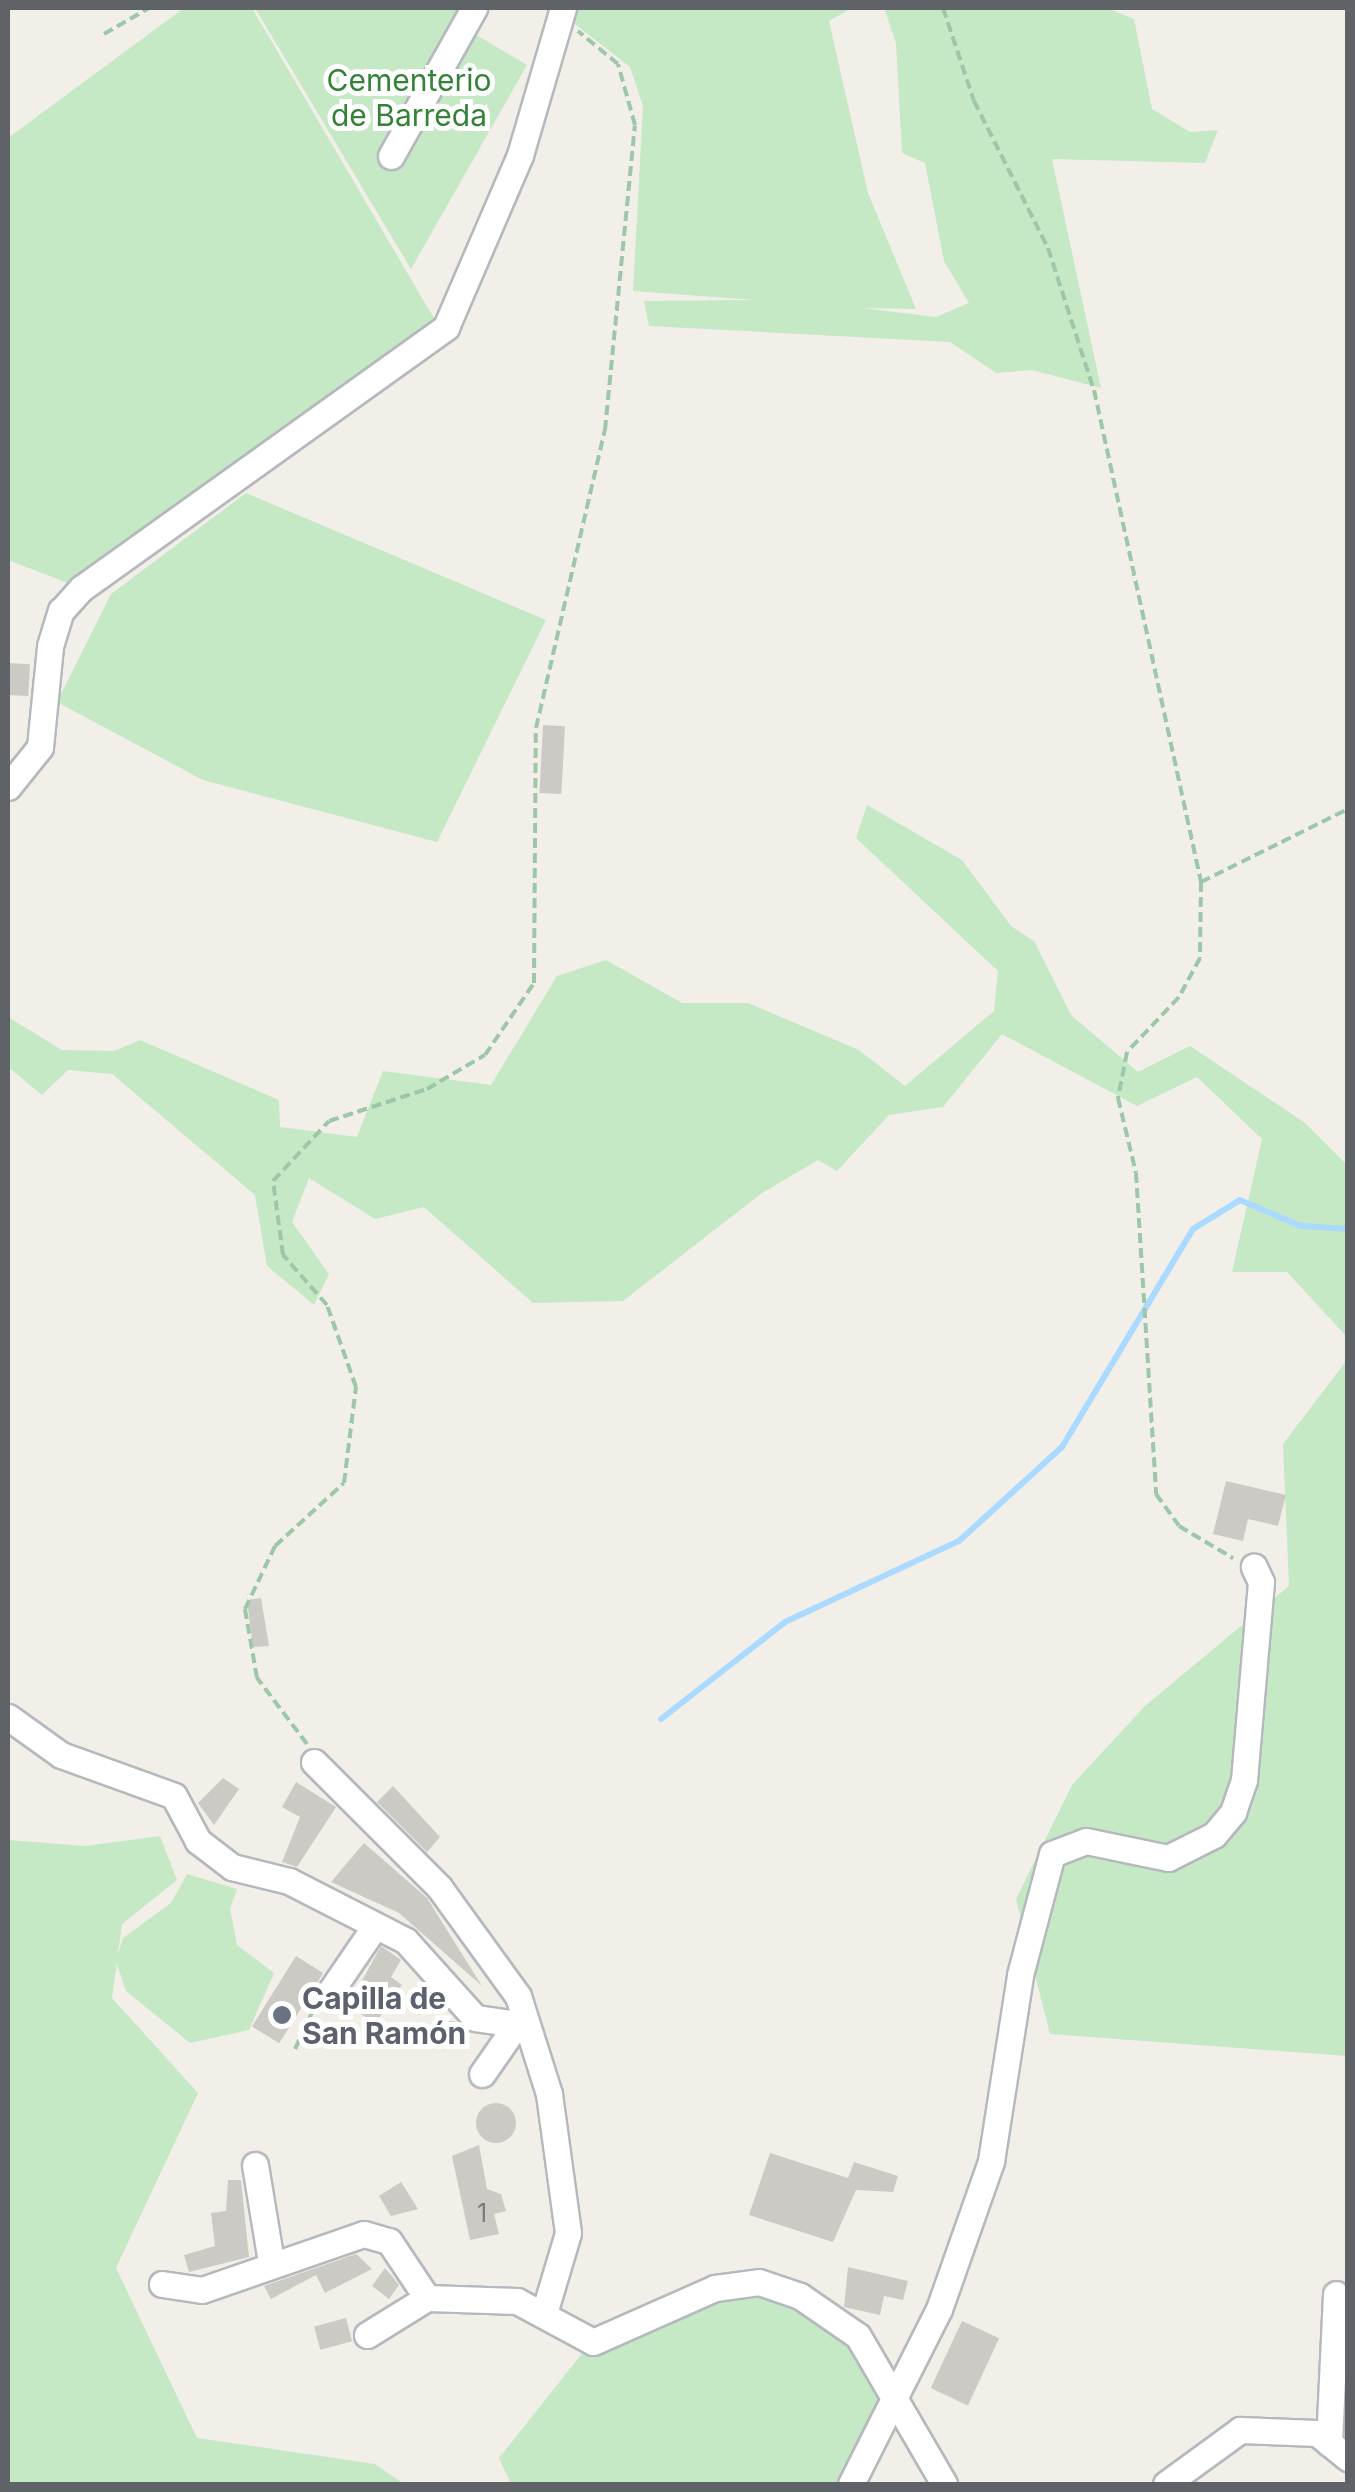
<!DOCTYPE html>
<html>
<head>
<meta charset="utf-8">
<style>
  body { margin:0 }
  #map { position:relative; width:1355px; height:2492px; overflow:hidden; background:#f1efe8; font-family:Inter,sans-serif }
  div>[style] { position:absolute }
  .green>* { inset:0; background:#c5e8c5 }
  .stream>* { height:6px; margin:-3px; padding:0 3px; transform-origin:3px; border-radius:3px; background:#aadaff }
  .building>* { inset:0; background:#cccac5; transform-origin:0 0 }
  .round { border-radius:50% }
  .path>* { height:4px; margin-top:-2px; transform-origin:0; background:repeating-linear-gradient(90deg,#9cc7a9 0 10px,transparent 0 15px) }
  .roads { filter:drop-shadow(2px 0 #b5b8bc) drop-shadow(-2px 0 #b5b8bc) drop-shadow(0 2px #b5b8bc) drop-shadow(0 -2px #b5b8bc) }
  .minor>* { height:25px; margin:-12.5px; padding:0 12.5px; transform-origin:12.5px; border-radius:12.5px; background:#fff }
  .dots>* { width:28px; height:28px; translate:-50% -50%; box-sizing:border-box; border:5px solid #fff; border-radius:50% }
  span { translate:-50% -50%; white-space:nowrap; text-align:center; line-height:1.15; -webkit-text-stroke:10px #fff; paint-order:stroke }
  .number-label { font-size:25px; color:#7a7d7f }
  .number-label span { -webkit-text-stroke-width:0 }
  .park-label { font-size:30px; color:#348238 }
  .worship-label { font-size:30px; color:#5b616d; font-weight:700 }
  .left { translate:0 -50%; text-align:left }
  .frame { position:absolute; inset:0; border:10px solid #5f6368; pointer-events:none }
</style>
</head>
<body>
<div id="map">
  <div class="green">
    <i style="clip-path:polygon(184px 8px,252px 8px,439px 327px,73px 585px,8px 560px,8px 138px)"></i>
    <i style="clip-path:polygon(255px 8px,464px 8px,456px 23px,527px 65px,411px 269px)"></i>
    <i style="clip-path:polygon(575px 8px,852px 8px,829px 21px,868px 193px,916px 309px,862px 308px,936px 317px,969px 303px,944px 261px,925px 163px,902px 153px,896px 43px,884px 8px,1107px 8px,1134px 19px,1152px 109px,1190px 132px,1218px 130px,1205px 163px,1052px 159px,1101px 388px,1032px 370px,996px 373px,950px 342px,649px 326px,644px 301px,755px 300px,633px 291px,643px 106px,630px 67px,575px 24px)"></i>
    <i style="clip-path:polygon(246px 493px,546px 620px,437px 842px,203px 780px,57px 702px,111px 594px)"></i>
    <i style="clip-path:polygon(867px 805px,962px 860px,1011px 926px,1034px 941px,1071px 1015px,1138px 1072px,1190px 1046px,1305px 1123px,1347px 1165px,1347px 1337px,1287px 1272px,1232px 1272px,1262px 1139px,1197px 1077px,1137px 1106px,1002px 1034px,943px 1107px,889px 1115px,837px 1171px,818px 1160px,762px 1193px,623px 1301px,533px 1303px,424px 1207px,375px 1219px,309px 1178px,292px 1222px,329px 1274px,314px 1305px,267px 1266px,255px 1195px,112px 1074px,68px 1070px,42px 1095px,8px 1067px,8px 1017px,62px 1050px,114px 1051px,140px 1040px,279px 1100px,280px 1127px,357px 1137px,383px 1071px,491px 1085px,557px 976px,606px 960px,682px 1003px,748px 1003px,859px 1050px,905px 1086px,994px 1011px,998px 971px,856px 838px)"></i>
    <i style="clip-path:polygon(1347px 1360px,1347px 2056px,1050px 2034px,1016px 1899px,1072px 1785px,1145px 1706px,1289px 1586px,1283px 1444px)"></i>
    <i style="clip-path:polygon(160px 1836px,177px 1880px,122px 1924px,112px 1998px,198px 2093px,116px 2268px,197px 2438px,375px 2464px,404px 2484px,8px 2484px,8px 1840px,85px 1846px)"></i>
    <i style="clip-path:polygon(187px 1874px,237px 1889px,230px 1909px,237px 1945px,274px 1973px,249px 2030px,190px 2043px,126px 1991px,116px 1961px,123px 1938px,171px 1903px)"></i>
    <i style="clip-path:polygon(753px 2290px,778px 2296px,852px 2343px,878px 2385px,879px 2408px,844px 2484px,511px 2484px,499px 2458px,584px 2351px)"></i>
  </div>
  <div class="stream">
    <i style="left:661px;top:1719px;width:157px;rotate:-38deg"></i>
    <i style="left:785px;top:1622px;width:192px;rotate:-25deg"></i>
    <i style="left:959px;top:1541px;width:139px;rotate:-42.4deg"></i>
    <i style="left:1062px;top:1447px;width:254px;rotate:-59deg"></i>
    <i style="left:1193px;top:1229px;width:55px;rotate:-31.7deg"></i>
    <i style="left:1240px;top:1200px;width:66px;rotate:23.1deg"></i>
    <i style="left:1301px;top:1226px;width:47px;rotate:3.7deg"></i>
  </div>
  <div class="building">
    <i style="left:8px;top:663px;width:22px;height:32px;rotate:3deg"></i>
    <i style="left:543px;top:725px;width:22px;height:68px;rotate:3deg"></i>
    <i style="clip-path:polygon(1226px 1481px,1286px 1495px,1278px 1526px,1248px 1519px,1243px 1541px,1213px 1534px)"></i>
    <i style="clip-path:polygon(261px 1598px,269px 1646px,253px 1647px,247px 1600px)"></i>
    <i style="clip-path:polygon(223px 1778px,239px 1789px,214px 1825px,198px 1803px)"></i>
    <i style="clip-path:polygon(296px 1782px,336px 1807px,297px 1867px,282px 1862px,300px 1817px,282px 1807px)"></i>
    <i style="clip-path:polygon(393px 1786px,440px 1837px,427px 1852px,377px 1802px)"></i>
    <i style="clip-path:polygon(364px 1843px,427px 1898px,482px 1986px,399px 1913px,331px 1882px)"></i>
    <i style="clip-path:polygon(381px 1946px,401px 1960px,391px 1977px,402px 1985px,379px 2018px,389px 2026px,374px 2047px,362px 2046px,372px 2021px,348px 2006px)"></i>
    <i style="left:296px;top:1956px;width:32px;height:83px;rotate:32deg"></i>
    <i class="round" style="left:439px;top:2021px;width:24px;height:24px"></i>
    <i class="round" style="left:476px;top:2103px;width:40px;height:40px"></i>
    <i style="clip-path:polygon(479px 2145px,487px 2189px,501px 2194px,506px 2211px,494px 2214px,499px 2234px,470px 2240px,452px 2156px)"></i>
    <i style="clip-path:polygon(770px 2153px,848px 2178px,854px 2162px,898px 2176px,893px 2192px,856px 2190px,833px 2242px,749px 2215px)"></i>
    <i style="clip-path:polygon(228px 2180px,241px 2180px,249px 2257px,189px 2272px,184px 2255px,215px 2246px,211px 2213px,226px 2211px)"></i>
    <i style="clip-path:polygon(401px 2182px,418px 2209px,391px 2216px,379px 2196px)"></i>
    <i style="clip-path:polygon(356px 2254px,372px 2269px,325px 2293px,316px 2275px,271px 2299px,264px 2286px)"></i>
    <i style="clip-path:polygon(848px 2267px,908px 2281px,903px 2300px,884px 2296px,880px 2315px,844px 2307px)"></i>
    <i style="clip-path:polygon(385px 2268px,399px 2285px,389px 2299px,372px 2286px)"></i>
    <i style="left:346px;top:2318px;width:24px;height:33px;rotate:75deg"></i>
    <i style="left:962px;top:2321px;width:41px;height:74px;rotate:25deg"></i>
  </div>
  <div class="path">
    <i style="left:943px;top:8px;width:98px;rotate:71.6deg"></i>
    <i style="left:974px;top:101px;width:165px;rotate:63.3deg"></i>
    <i style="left:1048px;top:248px;width:149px;rotate:72.1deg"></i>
    <i style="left:1094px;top:390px;width:504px;rotate:77.73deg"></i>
    <i style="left:1201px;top:882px;width:76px;rotate:90.8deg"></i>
    <i style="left:1200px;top:958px;width:44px;rotate:118.3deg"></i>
    <i style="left:1179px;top:997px;width:76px;rotate:133.4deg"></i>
    <i style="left:1127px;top:1052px;width:47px;rotate:101.1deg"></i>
    <i style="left:1118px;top:1098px;width:77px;rotate:76.5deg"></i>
    <i style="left:1136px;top:1173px;width:322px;rotate:86.4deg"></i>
    <i style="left:1156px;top:1494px;width:39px;rotate:54deg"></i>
    <i style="left:1179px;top:1526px;width:63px;rotate:30.7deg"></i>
    <i style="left:104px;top:34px;width:52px;rotate:-30deg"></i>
    <i style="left:1201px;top:882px;width:164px;rotate:-26.4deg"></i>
    <i style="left:307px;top:1744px;width:83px;rotate:-127.1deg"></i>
    <i style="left:257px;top:1678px;width:70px;rotate:-99.9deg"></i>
    <i style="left:245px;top:1609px;width:70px;rotate:-64.5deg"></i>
    <i style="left:275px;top:1546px;width:93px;rotate:-42.4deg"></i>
    <i style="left:344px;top:1483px;width:97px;rotate:-82.9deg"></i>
    <i style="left:356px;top:1387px;width:87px;rotate:-109.5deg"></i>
    <i style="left:327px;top:1305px;width:67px;rotate:-131.3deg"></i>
    <i style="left:283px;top:1255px;width:75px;rotate:-97.7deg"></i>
    <i style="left:273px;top:1181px;width:82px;rotate:-47deg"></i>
    <i style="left:329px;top:1121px;width:103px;rotate:-18.1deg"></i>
    <i style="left:427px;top:1089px;width:67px;rotate:-30.4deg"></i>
    <i style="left:485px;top:1055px;width:87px;rotate:-55.8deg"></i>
    <i style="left:534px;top:983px;width:255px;rotate:-89.6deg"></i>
    <i style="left:536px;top:728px;width:306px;rotate:-77deg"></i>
    <i style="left:605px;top:430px;width:306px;rotate:-84.4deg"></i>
    <i style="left:635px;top:125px;width:63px;rotate:-105.6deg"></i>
    <i style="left:618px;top:64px;width:52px;rotate:-140.5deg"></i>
    <i style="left:295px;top:2049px;width:40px;rotate:-65deg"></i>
  </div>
  <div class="roads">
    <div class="minor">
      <i style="left:391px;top:156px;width:170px;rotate:-60.7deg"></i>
      <i style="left:8px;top:787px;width:51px;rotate:-51.3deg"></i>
      <i style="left:40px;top:747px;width:101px;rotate:-84.3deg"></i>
      <i style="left:50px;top:646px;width:37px;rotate:-73deg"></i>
      <i style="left:61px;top:611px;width:31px;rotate:-48deg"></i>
      <i style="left:82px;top:588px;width:448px;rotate:-35.6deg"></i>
      <i style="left:446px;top:327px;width:187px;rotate:-66.7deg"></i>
      <i style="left:520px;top:155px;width:153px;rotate:-73.7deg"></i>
      <i style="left:8px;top:1717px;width:65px;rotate:35.6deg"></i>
      <i style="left:61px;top:1755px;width:120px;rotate:19.9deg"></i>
      <i style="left:174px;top:1796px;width:51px;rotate:61.9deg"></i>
      <i style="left:198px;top:1841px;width:43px;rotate:37.4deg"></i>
      <i style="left:232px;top:1867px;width:59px;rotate:13.8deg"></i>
      <i style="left:289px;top:1881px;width:131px;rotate:27.1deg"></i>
      <i style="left:406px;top:1941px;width:103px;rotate:48.1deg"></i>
      <i style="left:475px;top:2018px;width:49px;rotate:8.1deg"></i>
      <i style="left:314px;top:1762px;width:177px;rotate:45deg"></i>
      <i style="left:439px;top:1887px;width:135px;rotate:54.1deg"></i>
      <i style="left:518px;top:1996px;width:103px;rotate:72.4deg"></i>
      <i style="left:549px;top:2094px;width:140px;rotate:82.2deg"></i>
      <i style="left:568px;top:2233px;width:80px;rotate:106.6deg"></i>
      <i style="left:328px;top:1995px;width:83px;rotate:-55.7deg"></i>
      <i style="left:482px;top:2074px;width:56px;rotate:-55.2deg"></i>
      <i style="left:255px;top:2165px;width:98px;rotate:80.6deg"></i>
      <i style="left:162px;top:2284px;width:40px;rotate:8.5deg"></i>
      <i style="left:202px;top:2290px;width:171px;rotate:-19.1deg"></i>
      <i style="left:364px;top:2234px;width:26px;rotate:16deg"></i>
      <i style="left:389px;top:2241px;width:69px;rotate:56.3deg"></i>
      <i style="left:427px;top:2298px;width:90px;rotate:1.9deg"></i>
      <i style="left:517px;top:2301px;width:86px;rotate:28.3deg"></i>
      <i style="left:593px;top:2342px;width:133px;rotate:-23.9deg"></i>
      <i style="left:715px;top:2288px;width:44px;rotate:-7.8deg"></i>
      <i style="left:759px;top:2282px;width:43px;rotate:18.9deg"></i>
      <i style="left:800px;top:2296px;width:70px;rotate:34.6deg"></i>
      <i style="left:858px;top:2336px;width:171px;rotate:59.8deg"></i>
      <i style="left:367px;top:2335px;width:70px;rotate:-31.7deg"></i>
      <i style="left:1329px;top:2443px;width:149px;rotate:-87.3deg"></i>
      <i style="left:851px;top:2484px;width:196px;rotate:-63.3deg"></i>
      <i style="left:939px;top:2309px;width:157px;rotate:-70.6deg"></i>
      <i style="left:991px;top:2161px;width:188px;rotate:-81.1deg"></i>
      <i style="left:1020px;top:1975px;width:125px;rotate:-75.2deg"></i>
      <i style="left:1052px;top:1854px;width:36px;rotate:-21deg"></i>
      <i style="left:1086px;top:1841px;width:84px;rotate:11.7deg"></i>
      <i style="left:1168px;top:1858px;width:51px;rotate:-26.6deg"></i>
      <i style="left:1214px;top:1835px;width:30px;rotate:-50deg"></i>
      <i style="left:1233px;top:1812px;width:34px;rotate:-71deg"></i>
      <i style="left:1244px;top:1780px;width:199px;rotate:-85.1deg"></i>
      <i style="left:1261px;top:1582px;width:17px;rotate:-115deg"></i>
      <i style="left:1166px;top:2484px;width:92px;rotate:-36.1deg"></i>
      <i style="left:1240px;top:2430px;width:77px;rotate:2.2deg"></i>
      <i style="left:1317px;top:2433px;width:40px;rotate:39deg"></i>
    </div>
  </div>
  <div class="dots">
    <i style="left:282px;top:2015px;background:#6b7280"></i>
  </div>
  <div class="number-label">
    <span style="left:482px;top:2213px">1</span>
  </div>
  <div class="park-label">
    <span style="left:409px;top:97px">Cementerio<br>de Barreda</span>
  </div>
  <div class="worship-label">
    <span class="left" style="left:302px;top:2015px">Capilla de<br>San Ramón</span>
  </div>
  <div class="frame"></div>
</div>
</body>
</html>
